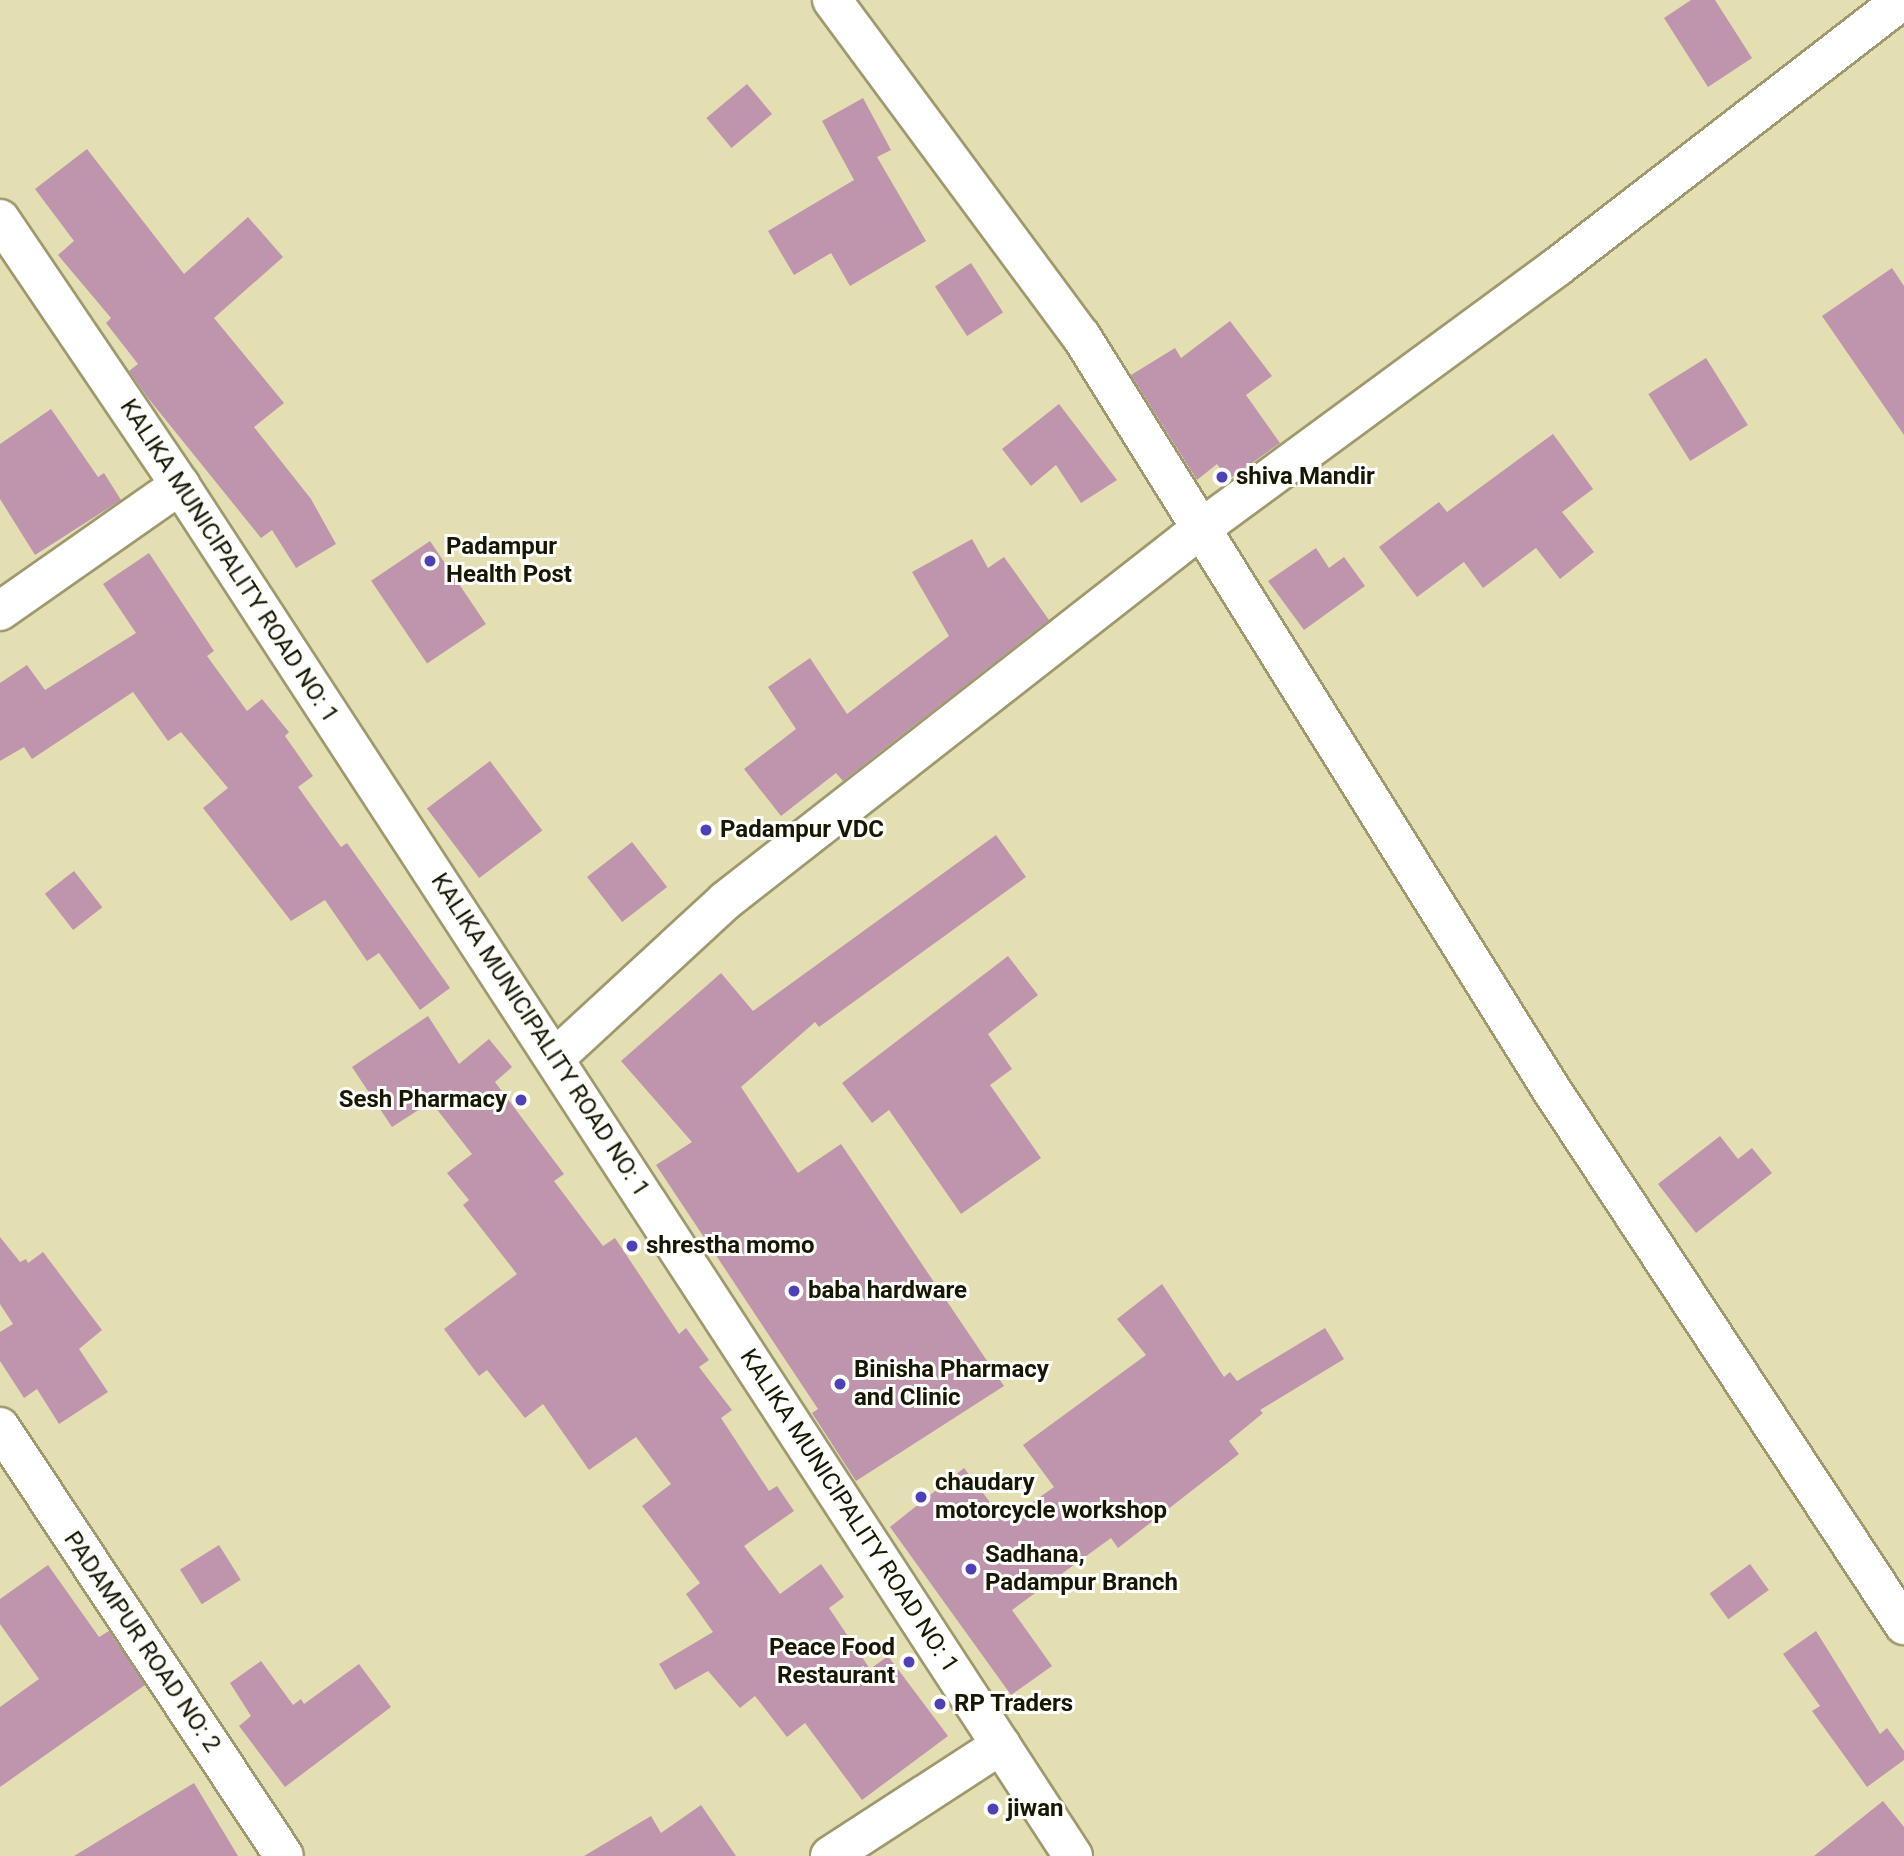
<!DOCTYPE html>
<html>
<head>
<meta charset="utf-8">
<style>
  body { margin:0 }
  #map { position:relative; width:1904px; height:1856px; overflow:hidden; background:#e4dfb2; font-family:Roboto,sans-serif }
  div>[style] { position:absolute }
  .building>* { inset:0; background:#be95ad; transform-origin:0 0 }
  .roads { filter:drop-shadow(2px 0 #9e996e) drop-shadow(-2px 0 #9e996e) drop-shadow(0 2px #9e996e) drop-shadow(0 -2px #9e996e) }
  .minor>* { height:38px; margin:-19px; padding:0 19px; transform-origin:19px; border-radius:19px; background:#fff }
  .dots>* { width:19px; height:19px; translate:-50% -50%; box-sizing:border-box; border:4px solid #fefefa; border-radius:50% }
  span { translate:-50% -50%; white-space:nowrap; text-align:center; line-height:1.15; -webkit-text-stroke:6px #fefefa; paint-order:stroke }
  .poi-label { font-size:24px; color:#181605; font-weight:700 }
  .left { translate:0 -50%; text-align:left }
  .right { translate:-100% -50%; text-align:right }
  .street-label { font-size:24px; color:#181605 }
</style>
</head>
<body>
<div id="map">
  <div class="building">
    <i style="clip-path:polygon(1691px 0,1715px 0,1752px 58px,1708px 87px,1664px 18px)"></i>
    <i style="left:747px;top:84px;width:39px;height:53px;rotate:50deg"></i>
    <i style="clip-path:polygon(863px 98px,891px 150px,877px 157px,926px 241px,850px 286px,831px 253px,794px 275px,768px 231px,854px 180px,822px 121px)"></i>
    <i style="clip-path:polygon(87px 149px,184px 274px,248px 217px,283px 257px,214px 318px,284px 403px,254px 427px,311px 499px,336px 544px,296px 568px,272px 530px,261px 538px,148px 398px,129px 371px,138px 364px,106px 323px,111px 318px,58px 255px,74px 241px,35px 189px)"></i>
    <i style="left:971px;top:263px;width:59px;height:43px;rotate:57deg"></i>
    <i style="clip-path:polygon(1892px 268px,1904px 286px,1904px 435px,1822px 316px)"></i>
    <i style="clip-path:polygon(1230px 321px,1272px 376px,1246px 395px,1280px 443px,1228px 480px,1217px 464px,1197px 480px,1131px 375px,1175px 348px,1181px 358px)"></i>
    <i style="left:1706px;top:358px;width:79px;height:68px;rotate:58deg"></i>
    <i style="clip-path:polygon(1059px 404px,1117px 480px,1081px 503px,1056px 465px,1031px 486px,1002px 449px)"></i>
    <i style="clip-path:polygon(51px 409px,98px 477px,104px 473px,121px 500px,35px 555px,0 499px,0 444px)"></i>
    <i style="clip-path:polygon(1553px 434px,1593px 489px,1562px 512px,1594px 552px,1560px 579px,1536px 548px,1483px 588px,1464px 562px,1417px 597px,1379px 547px,1439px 502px,1447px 512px)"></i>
    <i style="clip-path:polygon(972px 539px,988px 568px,1004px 557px,1049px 620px,843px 781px,836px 773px,781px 816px,744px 769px,796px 729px,768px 687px,810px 658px,847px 714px,949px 636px,912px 572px)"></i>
    <i style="left:430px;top:541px;width:100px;height:71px;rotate:56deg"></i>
    <i style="clip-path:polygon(1316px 548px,1329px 568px,1344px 557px,1365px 586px,1304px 630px,1268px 581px)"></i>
    <i style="clip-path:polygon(149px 553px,214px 651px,207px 656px,247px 711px,262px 699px,289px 732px,285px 736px,313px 776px,298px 787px,341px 847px,347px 843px,450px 988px,420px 1010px,379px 953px,367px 961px,325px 900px,291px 921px,203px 808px,228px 788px,181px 732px,168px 741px,133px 692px,32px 759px,24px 747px,0 761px,0 683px,27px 665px,45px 690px,136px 633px,103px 584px)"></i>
    <i style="left:490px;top:761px;width:87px;height:79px;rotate:53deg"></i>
    <i style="clip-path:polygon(996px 835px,1026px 877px,819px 1027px,815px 1022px,741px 1087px,798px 1173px,841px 1144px,1004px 1386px,856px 1481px,812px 1413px,818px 1409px,656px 1165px,692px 1142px,621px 1061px,721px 973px,753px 1011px)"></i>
    <i style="left:632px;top:842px;width:57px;height:57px;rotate:52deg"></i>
    <i style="left:74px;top:871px;width:46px;height:37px;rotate:52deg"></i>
    <i style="clip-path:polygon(1008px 956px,1038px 995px,988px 1034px,1012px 1069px,990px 1085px,1041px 1158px,961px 1214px,889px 1110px,872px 1123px,842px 1083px)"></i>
    <i style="clip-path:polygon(428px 1016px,459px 1064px,489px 1039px,512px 1067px,495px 1082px,564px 1174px,554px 1181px,603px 1246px,615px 1238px,679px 1334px,686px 1328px,709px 1360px,699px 1367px,732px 1410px,721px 1418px,769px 1491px,777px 1486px,794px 1511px,744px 1546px,780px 1594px,821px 1564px,844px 1597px,829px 1608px,870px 1669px,888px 1656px,948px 1736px,862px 1800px,805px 1723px,787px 1737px,755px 1696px,740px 1708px,708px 1671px,675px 1690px,659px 1664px,713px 1632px,686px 1594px,700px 1583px,642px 1506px,671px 1484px,636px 1437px,589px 1470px,543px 1404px,525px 1418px,487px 1370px,479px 1376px,444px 1329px,517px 1274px,463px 1205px,469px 1200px,447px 1173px,472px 1154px,431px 1102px,392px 1127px,352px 1067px)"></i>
    <i style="clip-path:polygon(1720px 1136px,1738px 1159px,1752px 1148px,1772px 1173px,1696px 1233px,1658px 1184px)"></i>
    <i style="clip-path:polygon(0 1237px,20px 1262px,26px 1259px,28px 1263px,43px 1252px,102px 1330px,79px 1349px,108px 1392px,59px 1424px,37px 1389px,24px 1398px,0 1361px,0 1332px,13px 1324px,0 1304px)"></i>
    <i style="clip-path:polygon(1162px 1284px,1224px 1377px,1230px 1372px,1237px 1381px,1325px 1328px,1344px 1359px,1260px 1410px,1263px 1413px,1229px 1441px,1239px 1454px,1118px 1548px,1111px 1538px,1012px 1610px,1052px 1666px,1011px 1695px,890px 1527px,964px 1468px,1005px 1522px,1054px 1487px,1023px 1445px,1146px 1355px,1117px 1319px)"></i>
    <i style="left:219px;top:1545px;width:41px;height:46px;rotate:58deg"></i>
    <i style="left:1750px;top:1564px;width:32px;height:50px;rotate:54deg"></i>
    <i style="clip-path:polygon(48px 1565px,99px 1637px,109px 1631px,145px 1685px,0 1787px,0 1707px,39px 1679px,0 1624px,0 1599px)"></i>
    <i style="clip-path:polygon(1816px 1631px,1880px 1734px,1887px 1728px,1904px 1751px,1904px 1760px,1867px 1787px,1812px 1711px,1820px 1706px,1783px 1654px)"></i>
    <i style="clip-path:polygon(261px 1661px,293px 1705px,301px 1699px,304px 1704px,359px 1664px,391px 1707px,285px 1787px,239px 1726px,251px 1716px,230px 1683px)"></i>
    <i style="clip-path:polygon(194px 1783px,238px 1856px,74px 1856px)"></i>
    <i style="clip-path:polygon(1883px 1801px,1904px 1827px,1904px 1856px,1814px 1856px)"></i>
    <i style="clip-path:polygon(701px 1805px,736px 1856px,584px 1856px,651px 1816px,661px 1833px)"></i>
  </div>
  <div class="roads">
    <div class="minor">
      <i style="left:832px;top:0;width:418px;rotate:53.5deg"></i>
      <i style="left:1081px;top:336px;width:888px;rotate:58.03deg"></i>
      <i style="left:1551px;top:1089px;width:642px;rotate:56.63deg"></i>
      <i style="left:0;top:219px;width:321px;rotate:55.9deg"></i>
      <i style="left:180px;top:485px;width:1636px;rotate:56.92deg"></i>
      <i style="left:0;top:611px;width:220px;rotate:-35deg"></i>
      <i style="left:555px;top:1058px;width:231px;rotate:-42.7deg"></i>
      <i style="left:725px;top:901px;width:607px;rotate:-38.04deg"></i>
      <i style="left:1203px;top:527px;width:439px;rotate:-36.3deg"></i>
      <i style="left:1557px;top:267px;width:437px;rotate:-37.7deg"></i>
      <i style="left:0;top:1427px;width:514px;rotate:56.5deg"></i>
      <i style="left:830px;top:1856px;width:204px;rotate:-33deg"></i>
    </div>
  </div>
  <div class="dots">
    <i style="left:1222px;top:477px;background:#4f40b7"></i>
    <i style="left:430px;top:561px;background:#4f40b7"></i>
    <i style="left:706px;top:830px;background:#4f40b7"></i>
    <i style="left:521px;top:1100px;background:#4f40b7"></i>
    <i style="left:632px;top:1246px;background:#4f40b7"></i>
    <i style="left:794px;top:1291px;background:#4f40b7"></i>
    <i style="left:840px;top:1384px;background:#4f40b7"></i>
    <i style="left:921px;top:1497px;background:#4f40b7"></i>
    <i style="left:971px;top:1569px;background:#4f40b7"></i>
    <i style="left:909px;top:1662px;background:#4f40b7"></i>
    <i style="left:940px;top:1704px;background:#4f40b7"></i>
    <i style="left:993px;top:1809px;background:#4f40b7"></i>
  </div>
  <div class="poi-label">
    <span class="left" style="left:1236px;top:477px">shiva Mandir</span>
    <span class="left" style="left:446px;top:561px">Padampur<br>Health Post</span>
    <span class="left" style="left:720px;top:830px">Padampur VDC</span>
    <span class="right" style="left:507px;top:1100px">Sesh Pharmacy</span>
    <span class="left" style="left:646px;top:1246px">shrestha momo</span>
    <span class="left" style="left:808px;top:1291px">baba hardware</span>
    <span class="left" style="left:854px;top:1384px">Binisha Pharmacy<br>and Clinic</span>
    <span class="left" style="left:935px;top:1497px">chaudary<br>motorcycle workshop</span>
    <span class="left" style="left:985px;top:1569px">Sadhana,<br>Padampur Branch</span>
    <span class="right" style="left:895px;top:1662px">Peace Food<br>Restaurant</span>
    <span class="left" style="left:954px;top:1704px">RP Traders</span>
    <span class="left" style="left:1007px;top:1809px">jiwan</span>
  </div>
  <div class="street-label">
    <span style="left:229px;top:561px;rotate:57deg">KALIKA MUNICIPALITY ROAD NO: 1</span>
    <span style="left:540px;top:1035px;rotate:57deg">KALIKA MUNICIPALITY ROAD NO: 1</span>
    <span style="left:849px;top:1511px;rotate:57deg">KALIKA MUNICIPALITY ROAD NO: 1</span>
    <span style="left:142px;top:1642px;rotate:56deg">PADAMPUR ROAD NO: 2</span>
  </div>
</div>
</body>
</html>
